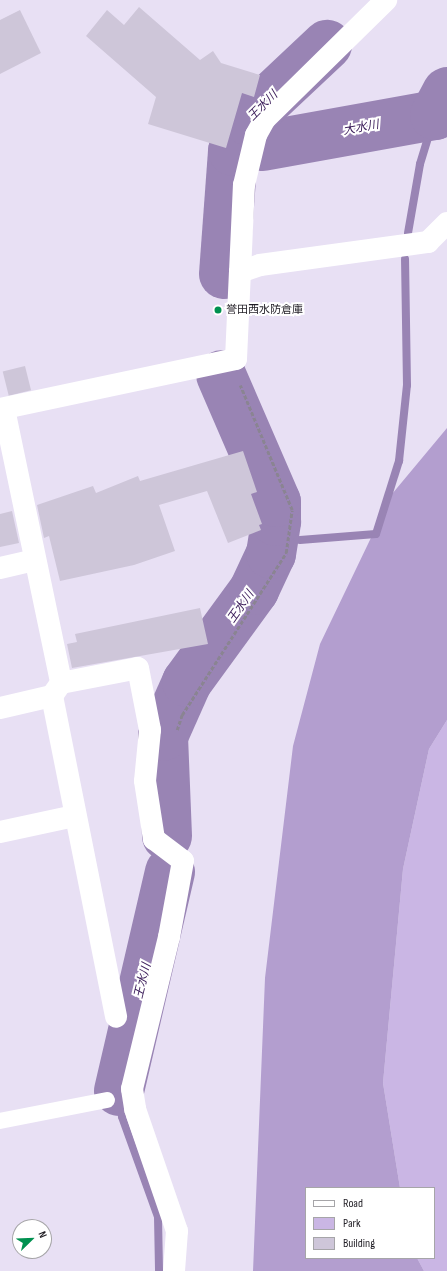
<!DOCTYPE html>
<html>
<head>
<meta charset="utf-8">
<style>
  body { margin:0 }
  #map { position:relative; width:447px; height:1271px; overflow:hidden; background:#e8e0f4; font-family:"Sofia Sans Condensed","Noto Sans JP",sans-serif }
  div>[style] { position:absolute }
  .green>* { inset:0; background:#cab6e4 }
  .forest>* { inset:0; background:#b39ecf }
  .stream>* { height:8px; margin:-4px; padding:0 4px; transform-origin:4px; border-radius:4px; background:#9984b4 }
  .river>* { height:50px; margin:-25px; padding:0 25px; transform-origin:25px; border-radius:25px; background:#9984b4 }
  .building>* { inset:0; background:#cec6d9; transform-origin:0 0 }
  .path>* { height:2.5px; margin-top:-1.25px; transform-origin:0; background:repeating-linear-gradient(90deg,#8a8492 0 4px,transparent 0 6px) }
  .service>* { height:16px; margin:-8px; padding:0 8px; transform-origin:8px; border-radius:8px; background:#fff }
  .minor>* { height:22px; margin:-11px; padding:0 11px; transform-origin:11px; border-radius:11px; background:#fff }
  .dots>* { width:11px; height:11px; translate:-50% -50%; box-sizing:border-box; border:2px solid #fff; border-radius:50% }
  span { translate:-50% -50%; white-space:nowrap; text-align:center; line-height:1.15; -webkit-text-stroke:4px #fff; paint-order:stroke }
  .poi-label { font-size:11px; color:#211e25 }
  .left { translate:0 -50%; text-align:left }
  .water-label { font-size:12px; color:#3f215d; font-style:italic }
  .legend { position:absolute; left:305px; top:1187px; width:130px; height:72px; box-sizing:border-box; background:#fff; border:1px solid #a6a5a8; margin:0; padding:5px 7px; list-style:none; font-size:12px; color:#211e25 }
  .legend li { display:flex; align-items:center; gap:8px; height:20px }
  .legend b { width:20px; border:1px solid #a6a5a8 }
  .north { position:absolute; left:12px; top:1219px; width:40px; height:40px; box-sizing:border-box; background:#fff; border:1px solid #a6a5a8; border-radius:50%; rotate:67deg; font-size:11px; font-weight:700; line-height:16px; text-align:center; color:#211e25 }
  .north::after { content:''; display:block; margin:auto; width:14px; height:18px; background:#009150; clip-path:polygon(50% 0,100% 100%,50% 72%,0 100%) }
</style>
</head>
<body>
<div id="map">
  <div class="green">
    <i style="clip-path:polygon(447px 720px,447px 1271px,424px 1271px,417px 1258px,434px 1258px,434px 1188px,400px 1188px,383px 1083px,403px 869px,429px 749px)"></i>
  </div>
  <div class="forest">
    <i style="clip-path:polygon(447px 428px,447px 720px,429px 749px,403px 869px,383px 1083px,400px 1188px,306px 1188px,306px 1258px,417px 1258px,424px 1271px,253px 1271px,265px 978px,293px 746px,320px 644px,392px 494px)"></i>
  </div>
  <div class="stream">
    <i style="left:408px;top:233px;width:70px;rotate:-80.1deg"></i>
    <i style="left:420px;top:164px;width:51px;rotate:-73deg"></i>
    <i style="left:300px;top:540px;width:76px;rotate:-4.5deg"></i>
    <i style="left:376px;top:534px;width:77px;rotate:-72.5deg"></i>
    <i style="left:399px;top:461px;width:76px;rotate:-84deg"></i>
    <i style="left:407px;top:385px;width:126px;rotate:-90.9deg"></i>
    <i style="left:273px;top:541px;width:6px"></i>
    <i style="left:119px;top:1091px;width:26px;rotate:83deg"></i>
    <i style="left:122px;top:1117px;width:106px;rotate:70.2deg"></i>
    <i style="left:158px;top:1217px;width:54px;rotate:88.9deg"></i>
  </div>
  <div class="river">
    <i style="left:263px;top:146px;width:175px;rotate:-10.2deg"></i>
    <i style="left:435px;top:115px;width:26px;rotate:-62deg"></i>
    <i style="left:224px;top:274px;width:123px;rotate:-85.8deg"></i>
    <i style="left:233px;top:151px;width:34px;rotate:-66deg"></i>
    <i style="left:247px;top:120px;width:110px;rotate:-43.2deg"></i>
    <i style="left:167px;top:836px;width:100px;rotate:-92.3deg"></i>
    <i style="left:163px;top:736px;width:59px;rotate:-66deg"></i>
    <i style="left:187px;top:682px;width:114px;rotate:-53.9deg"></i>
    <i style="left:254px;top:590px;width:40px;rotate:-65deg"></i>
    <i style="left:271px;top:554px;width:33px;rotate:-81deg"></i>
    <i style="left:276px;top:521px;width:19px;rotate:-90deg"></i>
    <i style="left:276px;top:502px;width:138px;rotate:-113.4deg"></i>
    <i style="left:119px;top:1091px;width:225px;rotate:-76.9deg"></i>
  </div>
  <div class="building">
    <i style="clip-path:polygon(139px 7px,200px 60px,213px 51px,221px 63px,260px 75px,254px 97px,242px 93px,226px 148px,148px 124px,156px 97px,86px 36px,107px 10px,124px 25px)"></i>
    <i style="clip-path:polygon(20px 10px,41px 53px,0 74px,0 20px)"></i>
    <i style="left:25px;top:366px;width:25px;height:23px;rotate:76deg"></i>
    <i style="clip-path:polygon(243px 451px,257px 492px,251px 494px,262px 524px,259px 525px,261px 530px,228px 543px,207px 491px,159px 505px,175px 551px,134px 565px,60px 581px,49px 536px,44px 538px,37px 505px,93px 486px,96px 493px,138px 476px,140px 481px)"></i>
    <i style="clip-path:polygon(12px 511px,19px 543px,0 547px,0 514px)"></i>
    <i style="clip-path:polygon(200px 608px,208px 644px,72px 668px,67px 644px,77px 642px,75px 634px)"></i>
  </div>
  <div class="path">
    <i style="left:177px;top:730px;width:16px;rotate:-72deg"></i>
    <i style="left:182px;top:715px;width:193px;rotate:-57.3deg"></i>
    <i style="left:286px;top:553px;width:43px;rotate:-82.1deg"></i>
    <i style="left:292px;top:510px;width:135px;rotate:-112.6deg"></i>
  </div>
  <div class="service">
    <i style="left:0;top:1121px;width:109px;rotate:-11.1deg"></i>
  </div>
  <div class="minor">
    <i style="left:240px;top:272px;width:87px;rotate:-87.4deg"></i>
    <i style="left:244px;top:185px;width:51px;rotate:-76.5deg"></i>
    <i style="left:256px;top:135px;width:18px;rotate:-61deg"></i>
    <i style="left:265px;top:119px;width:170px;rotate:-44.5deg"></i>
    <i style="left:0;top:409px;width:241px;rotate:-12deg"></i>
    <i style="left:236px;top:359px;width:87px;rotate:-87.4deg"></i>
    <i style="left:240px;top:272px;width:21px;rotate:-19deg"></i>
    <i style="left:260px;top:265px;width:170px;rotate:-7.8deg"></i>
    <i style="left:428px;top:242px;width:27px;rotate:-45deg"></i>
    <i style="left:4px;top:409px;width:280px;rotate:78.2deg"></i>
    <i style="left:61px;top:683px;width:16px;rotate:125deg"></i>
    <i style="left:52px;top:696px;width:327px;rotate:78.7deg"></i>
    <i style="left:0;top:568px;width:35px;rotate:-13deg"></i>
    <i style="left:61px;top:683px;width:78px;rotate:-11deg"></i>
    <i style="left:138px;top:668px;width:63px;rotate:79deg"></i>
    <i style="left:150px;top:730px;width:51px;rotate:95.6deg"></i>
    <i style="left:145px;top:781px;width:59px;rotate:81.2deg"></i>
    <i style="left:154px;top:839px;width:36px;rotate:37deg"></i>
    <i style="left:183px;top:861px;width:77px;rotate:100.4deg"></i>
    <i style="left:169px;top:937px;width:156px;rotate:103.7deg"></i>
    <i style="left:132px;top:1089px;width:20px;rotate:81deg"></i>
    <i style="left:135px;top:1109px;width:129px;rotate:71deg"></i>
    <i style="left:177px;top:1231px;width:40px;rotate:94.3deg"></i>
    <i style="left:0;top:708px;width:53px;rotate:-13deg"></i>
    <i style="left:0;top:832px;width:76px;rotate:-12.2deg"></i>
  </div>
  <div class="dots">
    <i style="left:218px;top:310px;background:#009150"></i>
  </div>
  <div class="poi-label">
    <span class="left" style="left:226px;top:310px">誉田西水防倉庫</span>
  </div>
  <div class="water-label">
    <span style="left:263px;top:106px;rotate:-45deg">王水川</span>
    <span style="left:361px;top:128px;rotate:-10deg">大水川</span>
    <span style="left:241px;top:607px;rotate:-55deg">王水川</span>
    <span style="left:143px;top:981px;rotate:-76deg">王水川</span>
  </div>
  <ul class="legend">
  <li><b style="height:5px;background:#fff"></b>Road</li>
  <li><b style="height:11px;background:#cab6e4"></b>Park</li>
  <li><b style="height:11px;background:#cec6d9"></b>Building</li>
  </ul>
  <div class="north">N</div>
</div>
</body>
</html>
